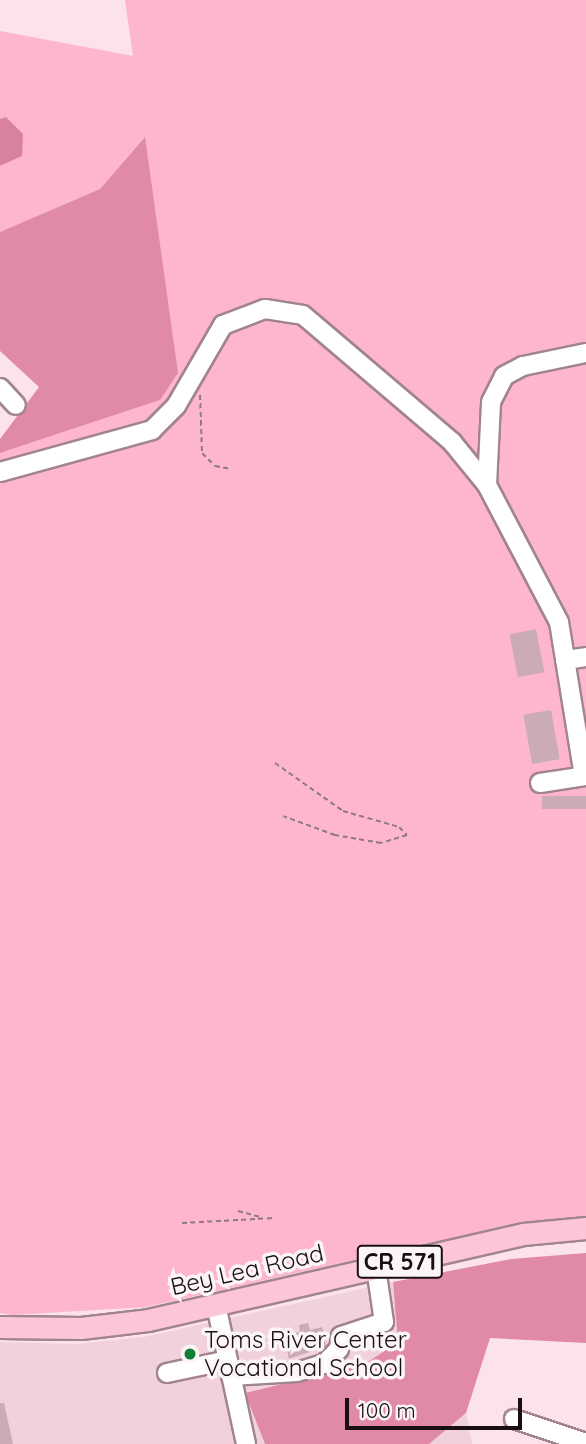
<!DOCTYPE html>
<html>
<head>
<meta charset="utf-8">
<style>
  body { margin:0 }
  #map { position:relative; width:586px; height:1444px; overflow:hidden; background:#fce2ea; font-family:Quicksand,sans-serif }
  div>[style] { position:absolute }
  .built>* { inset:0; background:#f1d1db }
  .green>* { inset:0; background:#fdb6cd }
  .forest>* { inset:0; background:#e189a8 }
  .water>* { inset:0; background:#d882a0 }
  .building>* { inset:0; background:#cbacb5; transform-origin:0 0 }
  .path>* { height:2px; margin-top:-1px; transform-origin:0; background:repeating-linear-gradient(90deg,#8d7a80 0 5px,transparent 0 8.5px) }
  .roads { filter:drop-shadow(2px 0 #a1848d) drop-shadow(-2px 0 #a1848d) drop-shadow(0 2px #a1848d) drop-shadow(0 -2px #a1848d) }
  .minor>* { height:18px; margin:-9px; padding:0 9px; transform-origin:9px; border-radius:9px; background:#fff }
  .major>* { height:21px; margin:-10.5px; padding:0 10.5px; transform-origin:10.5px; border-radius:10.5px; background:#fcc5d8 }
  .dots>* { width:19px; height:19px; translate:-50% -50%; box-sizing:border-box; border:4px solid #fcf5f7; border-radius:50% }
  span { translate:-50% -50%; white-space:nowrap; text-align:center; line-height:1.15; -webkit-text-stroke:7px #fcf5f7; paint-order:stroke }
  .shield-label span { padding:2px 5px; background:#fcf5f7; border:2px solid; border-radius:5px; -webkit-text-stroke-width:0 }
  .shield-label { font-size:23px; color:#190f12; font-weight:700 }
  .street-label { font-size:24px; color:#190f12 }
  .poi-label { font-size:24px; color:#190f12 }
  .left { translate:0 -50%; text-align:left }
  .scale { position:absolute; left:345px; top:1398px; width:177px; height:32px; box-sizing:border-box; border:4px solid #190f12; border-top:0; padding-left:9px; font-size:21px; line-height:24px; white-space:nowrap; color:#190f12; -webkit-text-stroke:5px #fcf5f7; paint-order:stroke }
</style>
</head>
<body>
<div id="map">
  <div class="built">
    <i style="clip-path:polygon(393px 1282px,399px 1341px,365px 1364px,246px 1392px,265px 1444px,0 1444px,0 1342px,76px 1344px,144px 1337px)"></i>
    <i style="clip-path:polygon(466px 1413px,472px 1444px,429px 1444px)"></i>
  </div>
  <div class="green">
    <i style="clip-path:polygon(125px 0,586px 0,586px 1218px,438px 1241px,146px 1307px,13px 1315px,0 1313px,0 453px,160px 400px,144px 138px,100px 189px,0 232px,0 166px,22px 156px,6px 117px,0 119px,0 31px,133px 56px)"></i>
  </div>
  <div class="forest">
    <i style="clip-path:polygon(145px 137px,178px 373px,160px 400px,0 453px,0 439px,39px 387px,0 351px,0 232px,100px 189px)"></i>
    <i style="clip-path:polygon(586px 1253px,586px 1343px,490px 1338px,466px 1413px,429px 1444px,265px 1444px,245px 1393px,365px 1364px,398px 1342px,393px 1282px,511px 1259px)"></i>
  </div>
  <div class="water">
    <i style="clip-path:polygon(6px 117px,23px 134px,22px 156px,0 166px,0 119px)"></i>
  </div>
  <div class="building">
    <i style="left:536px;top:629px;width:44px;height:27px;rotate:79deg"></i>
    <i style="left:551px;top:710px;width:50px;height:28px;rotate:80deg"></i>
    <i style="left:586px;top:796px;width:13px;height:44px;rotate:90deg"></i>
    <i style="clip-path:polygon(308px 1323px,310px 1330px,322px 1327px,326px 1346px,289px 1359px,284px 1336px,300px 1332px,299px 1325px)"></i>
    <i style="clip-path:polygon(0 1403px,4px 1403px,13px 1444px,0 1444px)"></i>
  </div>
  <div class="path">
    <i style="left:200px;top:395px;width:58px;rotate:88deg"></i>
    <i style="left:202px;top:453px;width:18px;rotate:45deg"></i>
    <i style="left:215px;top:466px;width:17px;rotate:10deg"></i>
    <i style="left:275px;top:763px;width:83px;rotate:35.2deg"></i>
    <i style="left:343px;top:811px;width:58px;rotate:15.9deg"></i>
    <i style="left:399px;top:827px;width:11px;rotate:45deg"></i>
    <i style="left:407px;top:835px;width:27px;rotate:163deg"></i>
    <i style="left:381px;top:843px;width:47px;rotate:-170.1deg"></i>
    <i style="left:335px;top:835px;width:55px;rotate:-159.9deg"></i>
    <i style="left:238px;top:1211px;width:23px;rotate:15deg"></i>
    <i style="left:182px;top:1223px;width:93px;rotate:-3.1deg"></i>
  </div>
  <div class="roads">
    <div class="minor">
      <i style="left:0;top:388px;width:23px;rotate:47deg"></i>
      <i style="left:0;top:472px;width:158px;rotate:-15.4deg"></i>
      <i style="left:152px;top:430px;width:34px;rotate:-45deg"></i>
      <i style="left:176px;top:406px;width:94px;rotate:-59.9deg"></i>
      <i style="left:223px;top:325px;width:45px;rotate:-20.9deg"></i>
      <i style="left:265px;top:309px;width:38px;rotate:9deg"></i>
      <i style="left:303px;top:315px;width:196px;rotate:40.4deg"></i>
      <i style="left:452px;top:442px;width:55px;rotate:50.9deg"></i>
      <i style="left:487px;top:485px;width:155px;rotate:62.3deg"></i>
      <i style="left:559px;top:622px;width:156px;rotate:80.8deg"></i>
      <i style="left:487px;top:485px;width:83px;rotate:-87.2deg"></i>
      <i style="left:491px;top:402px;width:29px;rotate:-63deg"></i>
      <i style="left:504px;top:376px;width:21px;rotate:-28deg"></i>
      <i style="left:523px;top:366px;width:64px;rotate:-11.7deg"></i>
      <i style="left:565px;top:660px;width:21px;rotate:-8deg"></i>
      <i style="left:540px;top:783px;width:47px;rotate:-8.7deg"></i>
      <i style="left:216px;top:1305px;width:142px;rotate:77.8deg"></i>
      <i style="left:167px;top:1373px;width:62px;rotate:-12deg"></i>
      <i style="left:231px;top:1376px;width:66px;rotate:-3.5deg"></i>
      <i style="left:297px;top:1372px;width:28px;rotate:-17deg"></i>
      <i style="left:324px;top:1364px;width:21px;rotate:-45deg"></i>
      <i style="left:339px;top:1349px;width:13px;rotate:-81deg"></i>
      <i style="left:341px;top:1336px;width:45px;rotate:-18deg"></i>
      <i style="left:384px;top:1322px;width:55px;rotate:-98.4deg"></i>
      <i style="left:514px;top:1419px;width:76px;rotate:18.4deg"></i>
    </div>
    <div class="major">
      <i style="left:0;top:1327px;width:81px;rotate:0.7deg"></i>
      <i style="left:81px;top:1328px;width:67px;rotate:-6.8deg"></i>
      <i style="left:148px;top:1320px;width:385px;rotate:-12.9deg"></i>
      <i style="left:523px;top:1234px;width:63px;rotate:-5.4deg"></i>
    </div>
  </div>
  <div class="dots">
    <i style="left:190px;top:1354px;background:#127e34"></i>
  </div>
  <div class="shield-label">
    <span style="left:400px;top:1262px">CR 571</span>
  </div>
  <div class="street-label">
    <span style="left:247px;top:1270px;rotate:-13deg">Bey Lea Road</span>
  </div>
  <div class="poi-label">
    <span class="left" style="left:204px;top:1354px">Toms River Center<br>Vocational School</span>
  </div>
  <div class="scale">100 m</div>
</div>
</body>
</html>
